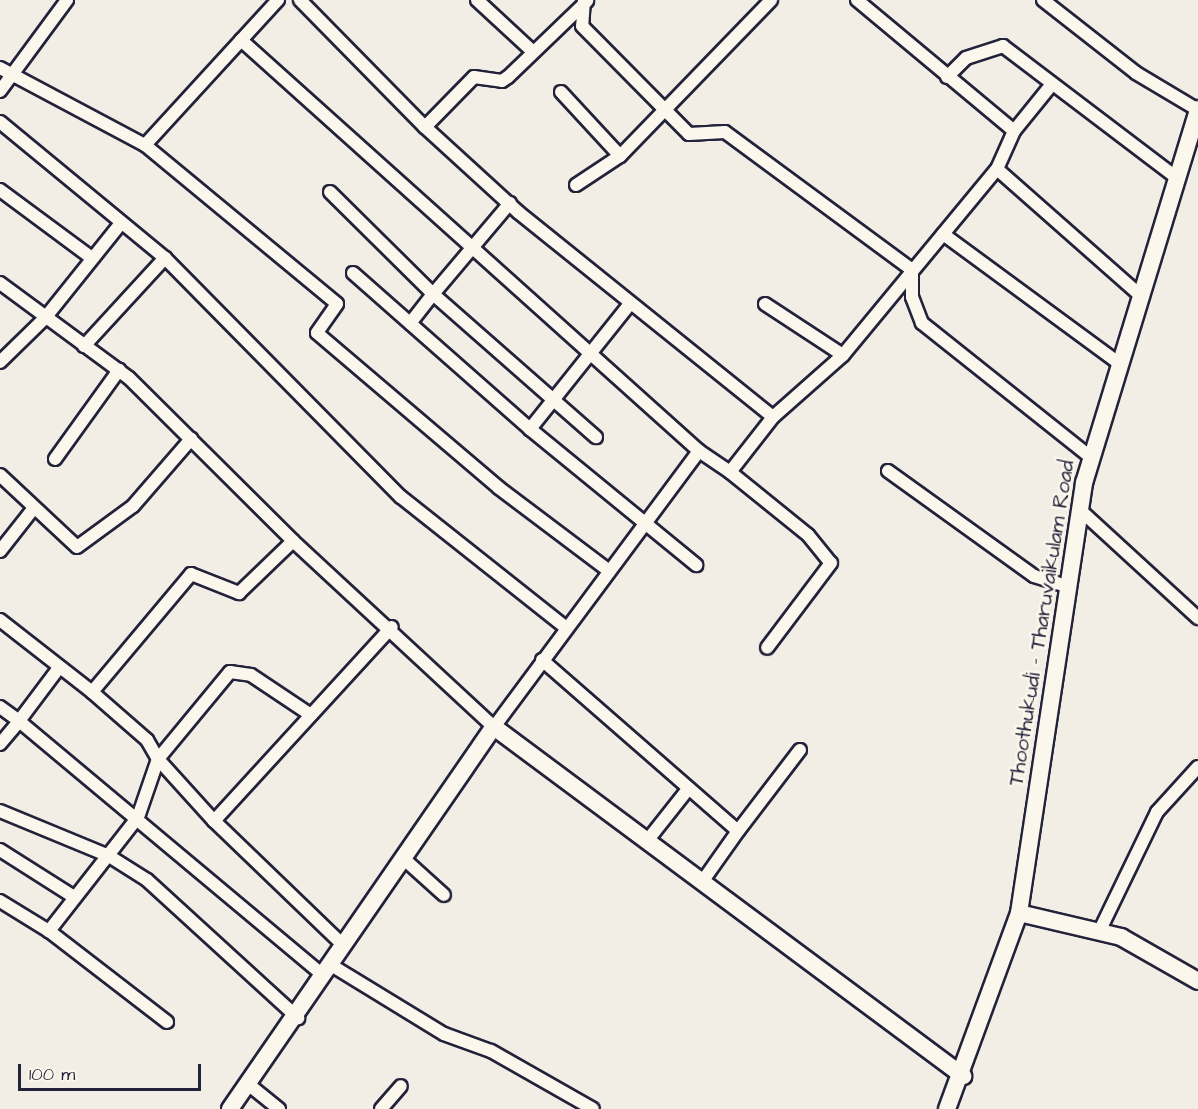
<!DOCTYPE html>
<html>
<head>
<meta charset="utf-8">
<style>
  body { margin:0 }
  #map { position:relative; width:1198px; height:1109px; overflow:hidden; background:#f2eee5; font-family:"Architects Daughter",sans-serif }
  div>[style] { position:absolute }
  .roads { filter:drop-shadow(2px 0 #22223b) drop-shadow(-2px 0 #22223b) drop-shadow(0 2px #22223b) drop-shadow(0 -2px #22223b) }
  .street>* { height:12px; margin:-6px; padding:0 6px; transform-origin:6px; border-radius:6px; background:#fbf7ec }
  .secondary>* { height:16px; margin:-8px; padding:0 8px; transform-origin:8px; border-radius:8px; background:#fbf7ec }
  span { translate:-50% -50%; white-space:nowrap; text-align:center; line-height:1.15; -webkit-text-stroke:5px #fbf7ec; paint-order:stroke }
  .street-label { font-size:21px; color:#22223b }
  .scale { position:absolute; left:18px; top:1064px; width:183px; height:27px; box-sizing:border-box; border:3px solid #22223b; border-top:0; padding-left:8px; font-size:18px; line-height:21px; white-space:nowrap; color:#22223b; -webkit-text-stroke:4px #fbf7ec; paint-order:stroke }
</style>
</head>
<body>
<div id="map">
  <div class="roads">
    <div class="street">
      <i style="left:300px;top:0;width:178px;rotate:45.5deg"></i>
      <i style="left:425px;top:127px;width:126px;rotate:42.4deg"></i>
      <i style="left:518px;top:212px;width:327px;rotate:38.8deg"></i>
      <i style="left:773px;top:417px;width:94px;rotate:-41.5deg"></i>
      <i style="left:843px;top:355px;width:241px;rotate:-50.4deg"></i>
      <i style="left:477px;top:0;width:75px;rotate:42.8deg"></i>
      <i style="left:584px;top:0;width:26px;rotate:94deg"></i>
      <i style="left:582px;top:26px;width:152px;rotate:45.3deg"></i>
      <i style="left:689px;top:134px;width:36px;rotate:-3deg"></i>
      <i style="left:725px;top:132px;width:232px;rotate:36.4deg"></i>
      <i style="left:912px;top:270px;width:27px;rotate:90deg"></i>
      <i style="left:912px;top:297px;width:28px;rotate:69deg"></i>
      <i style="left:922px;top:323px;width:217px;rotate:38.5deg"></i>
      <i style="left:857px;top:0;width:204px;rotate:39.8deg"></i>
      <i style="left:1014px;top:131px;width:42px;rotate:114.1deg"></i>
      <i style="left:997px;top:169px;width:192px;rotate:41.4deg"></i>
      <i style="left:1043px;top:0;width:118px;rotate:38.1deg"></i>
      <i style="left:1136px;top:73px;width:72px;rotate:30.8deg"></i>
      <i style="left:241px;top:40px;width:615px;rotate:41.9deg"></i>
      <i style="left:0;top:68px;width:164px;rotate:28deg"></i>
      <i style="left:145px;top:145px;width:197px;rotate:-47.5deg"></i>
      <i style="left:947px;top:77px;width:27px;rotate:-45deg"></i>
      <i style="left:966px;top:58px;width:39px;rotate:-18deg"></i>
      <i style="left:1003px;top:46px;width:218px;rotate:37.2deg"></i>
      <i style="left:0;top:91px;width:113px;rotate:-53.6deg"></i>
      <i style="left:561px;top:92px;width:87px;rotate:47.3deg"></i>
      <i style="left:0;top:122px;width:214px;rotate:39.5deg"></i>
      <i style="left:165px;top:258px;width:336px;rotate:45.4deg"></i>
      <i style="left:401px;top:497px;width:211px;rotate:38.4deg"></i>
      <i style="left:425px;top:127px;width:70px;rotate:-45.6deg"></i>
      <i style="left:474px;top:77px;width:28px;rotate:8deg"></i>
      <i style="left:502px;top:81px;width:7px;rotate:-34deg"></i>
      <i style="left:508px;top:77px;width:110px;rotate:-43.9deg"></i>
      <i style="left:1014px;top:131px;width:60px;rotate:-51deg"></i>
      <i style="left:145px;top:145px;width:249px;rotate:39.6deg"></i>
      <i style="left:337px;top:304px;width:35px;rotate:125deg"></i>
      <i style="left:317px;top:333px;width:239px;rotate:40.4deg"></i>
      <i style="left:499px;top:488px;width:138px;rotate:37deg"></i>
      <i style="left:576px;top:185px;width:53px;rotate:-33.4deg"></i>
      <i style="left:620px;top:156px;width:217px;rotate:-45.9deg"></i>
      <i style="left:0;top:190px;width:114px;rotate:36.5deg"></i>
      <i style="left:330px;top:192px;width:145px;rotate:44.7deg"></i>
      <i style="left:433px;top:294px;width:37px;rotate:128deg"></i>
      <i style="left:510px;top:203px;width:119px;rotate:130.2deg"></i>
      <i style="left:433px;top:294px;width:217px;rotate:41.3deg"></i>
      <i style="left:943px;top:234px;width:220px;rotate:36.3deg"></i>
      <i style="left:353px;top:273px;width:236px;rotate:41.4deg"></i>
      <i style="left:0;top:283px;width:160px;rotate:36.4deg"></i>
      <i style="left:129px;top:378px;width:231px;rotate:44.8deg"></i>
      <i style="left:293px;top:541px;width:274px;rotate:42.8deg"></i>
      <i style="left:494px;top:727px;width:344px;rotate:-53.4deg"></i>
      <i style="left:699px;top:451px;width:37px;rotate:34deg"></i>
      <i style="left:730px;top:472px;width:70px;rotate:-52deg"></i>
      <i style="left:765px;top:304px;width:93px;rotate:33.2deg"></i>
      <i style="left:629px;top:305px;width:159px;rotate:128.6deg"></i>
      <i style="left:530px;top:429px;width:215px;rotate:39.3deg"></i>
      <i style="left:84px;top:346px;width:120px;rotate:-47.4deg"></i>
      <i style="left:0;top:362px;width:63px;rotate:-44.4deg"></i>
      <i style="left:45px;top:318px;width:122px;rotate:-51.3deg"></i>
      <i style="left:55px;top:459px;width:110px;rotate:-54.3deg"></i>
      <i style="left:888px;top:471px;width:180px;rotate:35.7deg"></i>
      <i style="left:1034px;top:576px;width:34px;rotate:17deg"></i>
      <i style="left:730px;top:472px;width:100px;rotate:38.9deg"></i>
      <i style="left:808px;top:535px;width:36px;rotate:51deg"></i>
      <i style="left:831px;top:563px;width:106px;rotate:127deg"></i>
      <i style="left:0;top:475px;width:105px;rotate:43.1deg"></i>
      <i style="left:77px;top:547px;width:69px;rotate:-36.2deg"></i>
      <i style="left:133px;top:506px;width:89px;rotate:-49.1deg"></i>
      <i style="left:1080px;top:510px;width:160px;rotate:42.5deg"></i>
      <i style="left:0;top:551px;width:53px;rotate:-51.8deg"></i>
      <i style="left:0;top:620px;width:117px;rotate:38deg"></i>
      <i style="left:92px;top:692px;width:73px;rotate:41.1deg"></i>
      <i style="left:147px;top:740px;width:22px;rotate:60deg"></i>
      <i style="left:158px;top:759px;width:61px;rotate:109deg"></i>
      <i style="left:138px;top:817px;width:145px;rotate:128deg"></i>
      <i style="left:49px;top:931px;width:149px;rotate:37.6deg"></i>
      <i style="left:542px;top:660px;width:260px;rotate:41.1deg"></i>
      <i style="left:738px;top:831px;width:62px;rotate:125.2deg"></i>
      <i style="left:92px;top:692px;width:154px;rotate:-50deg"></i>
      <i style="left:191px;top:574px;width:52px;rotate:21.6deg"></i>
      <i style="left:239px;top:593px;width:75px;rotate:-43.9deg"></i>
      <i style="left:0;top:707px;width:24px;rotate:36deg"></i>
      <i style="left:19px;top:721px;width:65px;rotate:-53.1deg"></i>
      <i style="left:0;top:744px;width:30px;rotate:-50deg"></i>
      <i style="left:19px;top:721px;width:396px;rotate:39.9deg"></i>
      <i style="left:0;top:811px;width:118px;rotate:22.4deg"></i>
      <i style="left:109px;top:856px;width:45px;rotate:32.3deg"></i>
      <i style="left:147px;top:880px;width:205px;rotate:42.4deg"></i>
      <i style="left:214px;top:821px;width:84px;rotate:-132.1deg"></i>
      <i style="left:158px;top:759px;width:113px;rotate:-50.4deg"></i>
      <i style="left:230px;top:672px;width:21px;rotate:8deg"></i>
      <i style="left:251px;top:675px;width:72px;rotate:33.7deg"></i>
      <i style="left:738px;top:831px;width:102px;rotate:-52.6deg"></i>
      <i style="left:647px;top:841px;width:66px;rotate:-51.7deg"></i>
      <i style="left:0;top:850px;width:88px;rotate:32.4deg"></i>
      <i style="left:403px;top:858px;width:55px;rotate:42.1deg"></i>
      <i style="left:0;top:901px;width:57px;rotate:31.5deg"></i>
      <i style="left:1099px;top:932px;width:133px;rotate:-64.2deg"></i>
      <i style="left:1157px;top:812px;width:61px;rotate:-47.7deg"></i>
      <i style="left:343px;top:945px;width:179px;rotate:-136.1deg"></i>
      <i style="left:214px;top:821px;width:263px;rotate:-47.5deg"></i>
      <i style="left:331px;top:965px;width:132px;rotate:31.4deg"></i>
      <i style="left:444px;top:1034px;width:50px;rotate:19.9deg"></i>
      <i style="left:491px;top:1051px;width:117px;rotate:29.6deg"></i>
      <i style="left:248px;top:1084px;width:40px;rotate:39deg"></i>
      <i style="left:381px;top:1109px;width:30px;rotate:-49deg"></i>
    </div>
    <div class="secondary">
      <i style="left:1019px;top:913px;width:105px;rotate:13.2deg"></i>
      <i style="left:1121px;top:937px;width:89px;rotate:29.7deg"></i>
      <i style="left:230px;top:1109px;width:464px;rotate:-55.4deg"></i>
      <i style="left:494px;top:727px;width:585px;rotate:36.65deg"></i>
      <i style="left:947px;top:1109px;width:209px;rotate:-69.8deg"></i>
      <i style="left:1019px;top:913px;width:435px;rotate:-81.4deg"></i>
      <i style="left:1084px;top:483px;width:391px;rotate:-73deg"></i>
    </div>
  </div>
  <div class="street-label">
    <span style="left:1042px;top:623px;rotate:-81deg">Thoothukudi - Tharuvaikulam Road</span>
  </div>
  <div class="scale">100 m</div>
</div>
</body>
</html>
